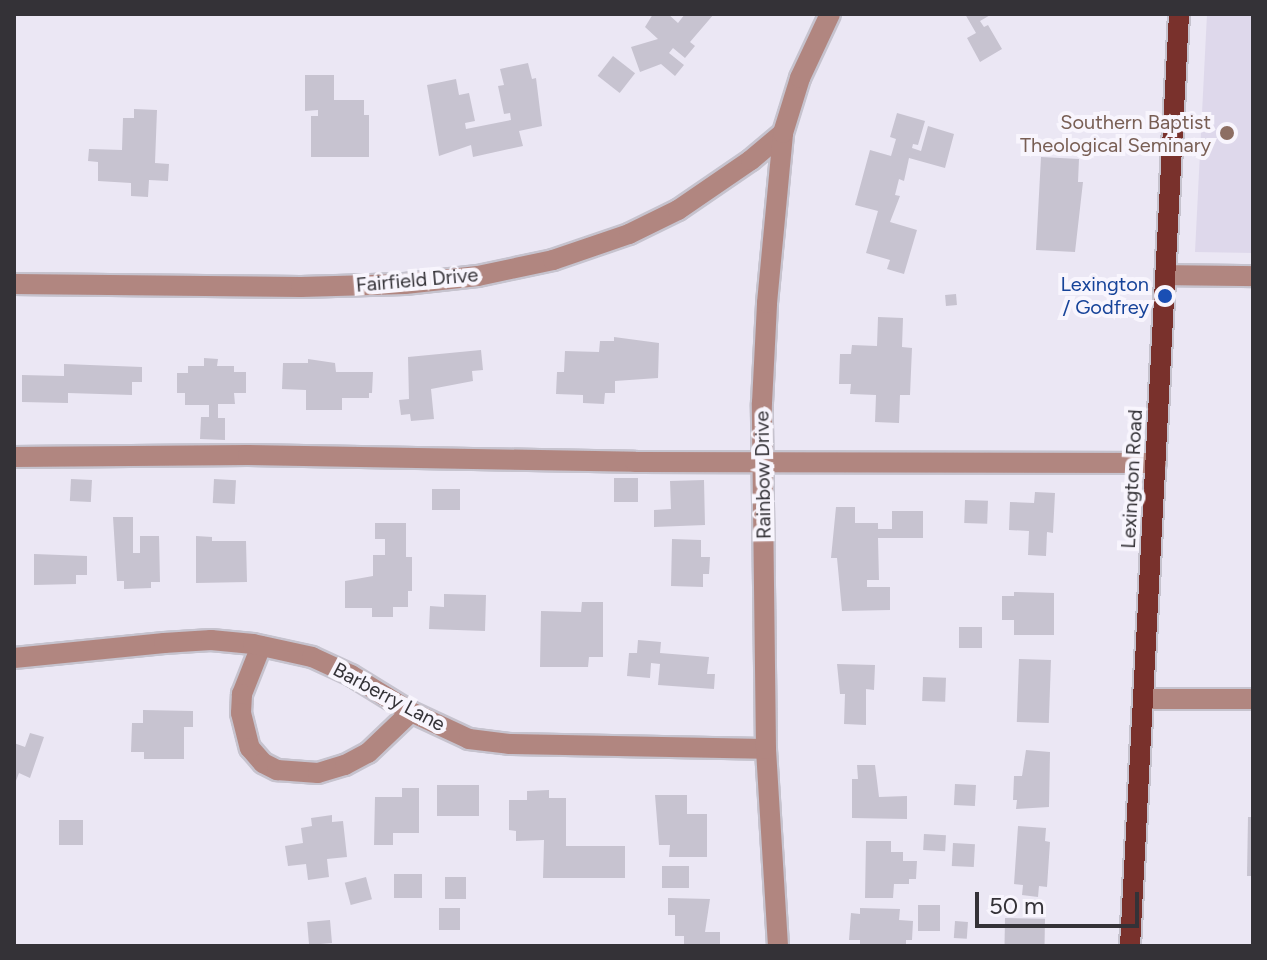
<!DOCTYPE html>
<html>
<head>
<meta charset="utf-8">
<style>
  body { margin:0 }
  #map { position:relative; width:1267px; height:960px; overflow:hidden; background:#ebe7f4; font-family:Figtree,sans-serif }
  div>[style] { position:absolute }
  .built>* { inset:0; background:#ded8eb }
  .building>* { inset:0; background:#c7c3d0; transform-origin:0 0 }
  .roads { filter:drop-shadow(2px 0 #c6c3ce) drop-shadow(-2px 0 #c6c3ce) drop-shadow(0 2px #c6c3ce) drop-shadow(0 -2px #c6c3ce) }
  .minor>* { height:20px; margin:-10px; padding:0 10px; transform-origin:10px; border-radius:10px; background:#b18680 }
  .major>* { height:20px; margin:-10px; padding:0 10px; transform-origin:10px; border-radius:10px; background:#79312c }
  .dots>* { width:22px; height:22px; translate:-50% -50%; box-sizing:border-box; border:4px solid #f8f5fd; border-radius:50% }
  span { translate:-50% -50%; white-space:nowrap; text-align:center; line-height:1.15; -webkit-text-stroke:8px #f8f5fd; paint-order:stroke }
  .education-label { font-size:20px; color:#785e54 }
  .right { translate:-100% -50%; text-align:right }
  .street-label { font-size:20px; color:#343237 }
  .transit-label { font-size:20px; color:#164399 }
  .frame { position:absolute; inset:0; border:16px solid #343237; pointer-events:none }
  .scale { position:absolute; left:975px; top:892px; width:164px; height:36px; box-sizing:border-box; border:4px solid #343237; border-top:0; padding-left:10px; font-size:24px; line-height:28px; white-space:nowrap; color:#343237; -webkit-text-stroke:6px #f8f5fd; paint-order:stroke }
</style>
</head>
<body>
<div id="map">
  <div class="built">
    <i style="clip-path:polygon(1207px 14px,1253px 14px,1253px 253px,1195px 252px)"></i>
  </div>
  <div class="building">
    <i style="clip-path:polygon(653px 14px,668px 14px,678px 23px,685px 14px,714px 14px,690px 42px,695px 46px,685px 58px,673px 48px,669px 53px,684px 65px,675px 76px,661px 64px,640px 72px,631px 47px,658px 39px,645px 27px)"></i>
    <i style="clip-path:polygon(965px 14px,992px 14px,980px 21px,984px 27px,988px 25px,1002px 49px,980px 62px,967px 38px,976px 33px)"></i>
    <i style="left:613px;top:56px;width:28px;height:25px;rotate:38deg"></i>
    <i style="clip-path:polygon(528px 63px,532px 79px,536px 78px,542px 126px,519px 131px,523px 146px,473px 157px,471px 145px,439px 156px,427px 85px,456px 79px,459px 95px,469px 93px,475px 121px,465px 123px,466px 129px,511px 120px,510px 113px,504px 114px,498px 86px,504px 85px,500px 69px)"></i>
    <i style="clip-path:polygon(305px 75px,334px 75px,334px 100px,364px 100px,364px 115px,369px 115px,369px 157px,311px 157px,311px 116px,318px 116px,318px 110px,305px 111px)"></i>
    <i style="clip-path:polygon(134px 109px,157px 110px,155px 163px,169px 164px,168px 181px,149px 180px,148px 197px,131px 196px,131px 183px,98px 181px,98px 162px,88px 161px,89px 149px,122px 150px,123px 118px,134px 118px)"></i>
    <i style="clip-path:polygon(897px 113px,925px 121px,918px 145px,913px 144px,912px 148px,921px 151px,928px 126px,954px 134px,945px 168px,909px 158px,904px 181px,899px 179px,895px 195px,900px 196px,890px 222px,917px 230px,904px 274px,887px 269px,890px 260px,866px 253px,878px 211px,855px 205px,870px 150px,891px 156px,896px 139px,890px 137px)"></i>
    <i style="clip-path:polygon(1041px 157px,1079px 159px,1078px 182px,1083px 182px,1075px 252px,1036px 250px)"></i>
    <i style="left:956px;top:294px;width:11px;height:11px;rotate:85deg"></i>
    <i style="clip-path:polygon(878px 317px,903px 318px,902px 347px,912px 348px,910px 395px,900px 395px,899px 423px,875px 422px,876px 395px,850px 394px,851px 384px,839px 384px,840px 354px,851px 354px,852px 345px,877px 346px)"></i>
    <i style="clip-path:polygon(614px 337px,659px 343px,658px 378px,615px 381px,615px 393px,605px 393px,604px 404px,583px 403px,583px 395px,556px 394px,557px 372px,564px 372px,565px 351px,599px 352px,600px 341px,614px 341px)"></i>
    <i style="clip-path:polygon(481px 350px,483px 370px,472px 371px,473px 381px,431px 389px,434px 419px,411px 421px,410px 414px,401px 415px,399px 400px,409px 399px,408px 357px)"></i>
    <i style="clip-path:polygon(204px 358px,218px 359px,217px 366px,234px 366px,234px 372px,246px 372px,246px 393px,234px 393px,235px 404px,218px 404px,218px 418px,225px 418px,225px 440px,200px 439px,201px 417px,209px 417px,209px 405px,185px 405px,185px 393px,177px 393px,177px 373px,188px 373px,188px 366px,204px 366px)"></i>
    <i style="clip-path:polygon(308px 359px,335px 363px,336px 372px,373px 372px,372px 393px,369px 393px,369px 398px,342px 398px,342px 410px,306px 410px,306px 390px,282px 389px,283px 363px,308px 363px)"></i>
    <i style="clip-path:polygon(64px 364px,142px 367px,142px 382px,132px 382px,132px 395px,68px 393px,68px 403px,22px 402px,22px 375px,64px 376px)"></i>
    <i style="left:614px;top:478px;width:24px;height:24px"></i>
    <i style="left:71px;top:479px;width:21px;height:22px;rotate:3deg"></i>
    <i style="left:214px;top:479px;width:22px;height:24px;rotate:3deg"></i>
    <i style="clip-path:polygon(704px 480px,705px 525px,654px 527px,654px 510px,671px 509px,670px 481px)"></i>
    <i style="left:432px;top:489px;width:28px;height:21px"></i>
    <i style="clip-path:polygon(1035px 492px,1055px 493px,1053px 533px,1047px 532px,1046px 556px,1028px 555px,1029px 531px,1009px 530px,1010px 502px,1034px 503px)"></i>
    <i style="left:965px;top:500px;width:23px;height:23px;rotate:2deg"></i>
    <i style="clip-path:polygon(836px 507px,855px 507px,855px 523px,878px 523px,878px 529px,892px 529px,892px 511px,923px 511px,923px 538px,878px 538px,879px 580px,867px 580px,867px 587px,890px 587px,890px 610px,842px 611px,837px 558px,831px 558px)"></i>
    <i style="clip-path:polygon(113px 517px,133px 517px,133px 553px,140px 553px,140px 536px,159px 536px,160px 582px,151px 582px,151px 588px,124px 589px,124px 581px,117px 581px)"></i>
    <i style="clip-path:polygon(375px 523px,406px 523px,406px 557px,412px 557px,412px 591px,408px 591px,408px 607px,393px 607px,393px 617px,372px 617px,372px 608px,345px 608px,345px 581px,373px 576px,373px 555px,385px 555px,385px 539px,375px 539px)"></i>
    <i style="clip-path:polygon(196px 536px,212px 537px,212px 541px,246px 541px,247px 582px,196px 583px)"></i>
    <i style="clip-path:polygon(672px 539px,701px 540px,701px 557px,710px 557px,709px 574px,703px 574px,703px 587px,671px 586px)"></i>
    <i style="clip-path:polygon(34px 554px,87px 556px,87px 575px,76px 575px,76px 584px,34px 585px)"></i>
    <i style="clip-path:polygon(1014px 592px,1054px 593px,1054px 635px,1014px 635px,1014px 620px,1002px 620px,1002px 596px,1014px 596px)"></i>
    <i style="clip-path:polygon(444px 594px,486px 595px,485px 631px,429px 629px,430px 606px,444px 607px)"></i>
    <i style="clip-path:polygon(582px 602px,603px 602px,603px 657px,589px 657px,588px 667px,540px 667px,541px 611px,581px 612px)"></i>
    <i style="left:959px;top:627px;width:23px;height:21px"></i>
    <i style="clip-path:polygon(638px 640px,661px 642px,660px 653px,709px 657px,707px 674px,715px 674px,714px 689px,658px 685px,660px 664px,651px 663px,650px 678px,627px 676px,629px 653px,637px 653px)"></i>
    <i style="left:1019px;top:659px;width:32px;height:63px;rotate:2deg"></i>
    <i style="clip-path:polygon(837px 664px,875px 665px,874px 690px,866px 689px,866px 725px,844px 724px,845px 694px,840px 694px)"></i>
    <i style="left:923px;top:677px;width:23px;height:24px;rotate:2deg"></i>
    <i style="clip-path:polygon(143px 710px,193px 711px,193px 727px,184px 727px,184px 759px,144px 759px,144px 752px,131px 752px,132px 723px,143px 723px)"></i>
    <i style="clip-path:polygon(30px 733px,44px 737px,30px 778px,19px 773px,14px 786px,14px 743px,25px 747px)"></i>
    <i style="clip-path:polygon(1026px 750px,1050px 752px,1049px 807px,1016px 809px,1017px 800px,1013px 800px,1014px 776px,1022px 776px)"></i>
    <i style="clip-path:polygon(857px 765px,875px 765px,879px 797px,907px 796px,907px 819px,852px 818px,852px 779px,858px 779px)"></i>
    <i style="left:955px;top:784px;width:21px;height:21px;rotate:3deg"></i>
    <i style="left:437px;top:785px;width:42px;height:31px"></i>
    <i style="clip-path:polygon(402px 788px,419px 788px,419px 833px,393px 833px,393px 845px,374px 845px,375px 797px,402px 797px)"></i>
    <i style="clip-path:polygon(549px 790px,549px 798px,566px 798px,566px 846px,625px 846px,625px 878px,543px 878px,544px 840px,516px 841px,516px 831px,509px 830px,509px 800px,527px 800px,527px 791px)"></i>
    <i style="clip-path:polygon(655px 795px,687px 795px,687px 814px,707px 814px,707px 857px,669px 857px,670px 845px,659px 845px)"></i>
    <i style="clip-path:polygon(332px 815px,332px 822px,343px 821px,347px 857px,327px 859px,329px 877px,308px 880px,306px 864px,288px 866px,285px 846px,303px 843px,301px 828px,312px 826px,311px 818px)"></i>
    <i style="clip-path:polygon(1248px 817px,1253px 817px,1253px 876px,1247px 876px)"></i>
    <i style="left:59px;top:820px;width:24px;height:25px"></i>
    <i style="clip-path:polygon(1018px 826px,1046px 828px,1045px 841px,1050px 842px,1047px 887px,1039px 886px,1038px 897px,1022px 895px,1023px 885px,1014px 884px)"></i>
    <i style="left:924px;top:834px;width:22px;height:16px;rotate:3deg"></i>
    <i style="clip-path:polygon(866px 841px,891px 841px,891px 852px,903px 852px,903px 861px,917px 861px,916px 879px,909px 879px,909px 884px,894px 884px,893px 898px,865px 898px)"></i>
    <i style="left:953px;top:843px;width:22px;height:23px;rotate:3deg"></i>
    <i style="left:662px;top:866px;width:27px;height:22px"></i>
    <i style="left:394px;top:874px;width:28px;height:24px"></i>
    <i style="left:366px;top:877px;width:23px;height:22px;rotate:75deg"></i>
    <i style="left:445px;top:877px;width:21px;height:22px"></i>
    <i style="clip-path:polygon(668px 898px,710px 899px,705px 932px,720px 932px,720px 946px,684px 946px,684px 936px,675px 936px,675px 915px,668px 915px)"></i>
    <i style="left:918px;top:905px;width:22px;height:26px"></i>
    <i style="left:460px;top:908px;width:22px;height:21px;rotate:90deg"></i>
    <i style="clip-path:polygon(860px 908px,900px 909px,899px 920px,913px 921px,912px 940px,906px 940px,906px 946px,860px 946px,860px 940px,849px 940px,851px 913px,860px 914px)"></i>
    <i style="left:1005px;top:918px;width:40px;height:28px;rotate:1deg"></i>
    <i style="left:330px;top:920px;width:23px;height:23px;rotate:85deg"></i>
    <i style="left:955px;top:921px;width:13px;height:17px;rotate:4deg"></i>
  </div>
  <div class="roads">
    <div class="minor">
      <i style="left:1166px;top:275px;width:87px;rotate:0.7deg"></i>
      <i style="left:14px;top:284px;width:287px;rotate:0.6deg"></i>
      <i style="left:301px;top:287px;width:104px;rotate:-1.7deg"></i>
      <i style="left:405px;top:284px;width:73px;rotate:-6.3deg"></i>
      <i style="left:478px;top:276px;width:77px;rotate:-12deg"></i>
      <i style="left:553px;top:260px;width:80px;rotate:-18.9deg"></i>
      <i style="left:629px;top:234px;width:55px;rotate:-26.1deg"></i>
      <i style="left:678px;top:210px;width:88px;rotate:-34.4deg"></i>
      <i style="left:751px;top:160px;width:42px;rotate:-40.2deg"></i>
      <i style="left:14px;top:457px;width:234px;rotate:-0.5deg"></i>
      <i style="left:248px;top:455px;width:387px;rotate:1deg"></i>
      <i style="left:635px;top:462px;width:521px;rotate:0.11deg"></i>
      <i style="left:261px;top:646px;width:52px;rotate:111.6deg"></i>
      <i style="left:242px;top:694px;width:19px;rotate:93deg"></i>
      <i style="left:241px;top:713px;width:36px;rotate:76deg"></i>
      <i style="left:250px;top:748px;width:20px;rotate:49deg"></i>
      <i style="left:263px;top:763px;width:16px;rotate:27deg"></i>
      <i style="left:277px;top:770px;width:41px;rotate:4.2deg"></i>
      <i style="left:318px;top:773px;width:28px;rotate:-17deg"></i>
      <i style="left:345px;top:765px;width:26px;rotate:-28deg"></i>
      <i style="left:368px;top:753px;width:59px;rotate:-43.6deg"></i>
      <i style="left:14px;top:658px;width:151px;rotate:-5.7deg"></i>
      <i style="left:164px;top:643px;width:47px;rotate:-3.7deg"></i>
      <i style="left:211px;top:640px;width:42px;rotate:5.4deg"></i>
      <i style="left:253px;top:644px;width:60px;rotate:12.4deg"></i>
      <i style="left:312px;top:657px;width:43px;rotate:24.8deg"></i>
      <i style="left:351px;top:675px;width:70px;rotate:31.7deg"></i>
      <i style="left:411px;top:712px;width:64px;rotate:25deg"></i>
      <i style="left:469px;top:739px;width:40px;rotate:7.1deg"></i>
      <i style="left:509px;top:744px;width:257px;rotate:1.1deg"></i>
      <i style="left:1144px;top:699px;width:109px"></i>
      <i style="left:778px;top:946px;width:197px;rotate:-93.5deg"></i>
      <i style="left:766px;top:749px;width:346px;rotate:-90.7deg"></i>
      <i style="left:762px;top:403px;width:100px;rotate:-87.1deg"></i>
      <i style="left:767px;top:303px;width:171px;rotate:-84.6deg"></i>
      <i style="left:783px;top:133px;width:58px;rotate:-72.8deg"></i>
      <i style="left:800px;top:78px;width:71px;rotate:-64.9deg"></i>
    </div>
    <div class="major">
      <i style="left:1130px;top:946px;width:933px;rotate:-86.99deg"></i>
    </div>
  </div>
  <div class="dots">
    <i style="left:1227px;top:133px;background:#8d6e63"></i>
    <i style="left:1165px;top:296px;background:#1a4fb4"></i>
  </div>
  <div class="education-label">
    <span class="right" style="left:1211px;top:134px">Southern Baptist<br>Theological Seminary</span>
  </div>
  <div class="street-label">
    <span style="left:417px;top:280px;rotate:-5deg">Fairfield Drive</span>
    <span style="left:763px;top:475px;rotate:-91deg">Rainbow Drive</span>
    <span style="left:1132px;top:479px;rotate:-87deg">Lexington Road</span>
    <span style="left:389px;top:697px;rotate:28deg">Barberry Lane</span>
  </div>
  <div class="transit-label">
    <span class="right" style="left:1149px;top:296px">Lexington<br>/ Godfrey</span>
  </div>
  <div class="frame"></div>
  <div class="scale">50 m</div>
</div>
</body>
</html>
